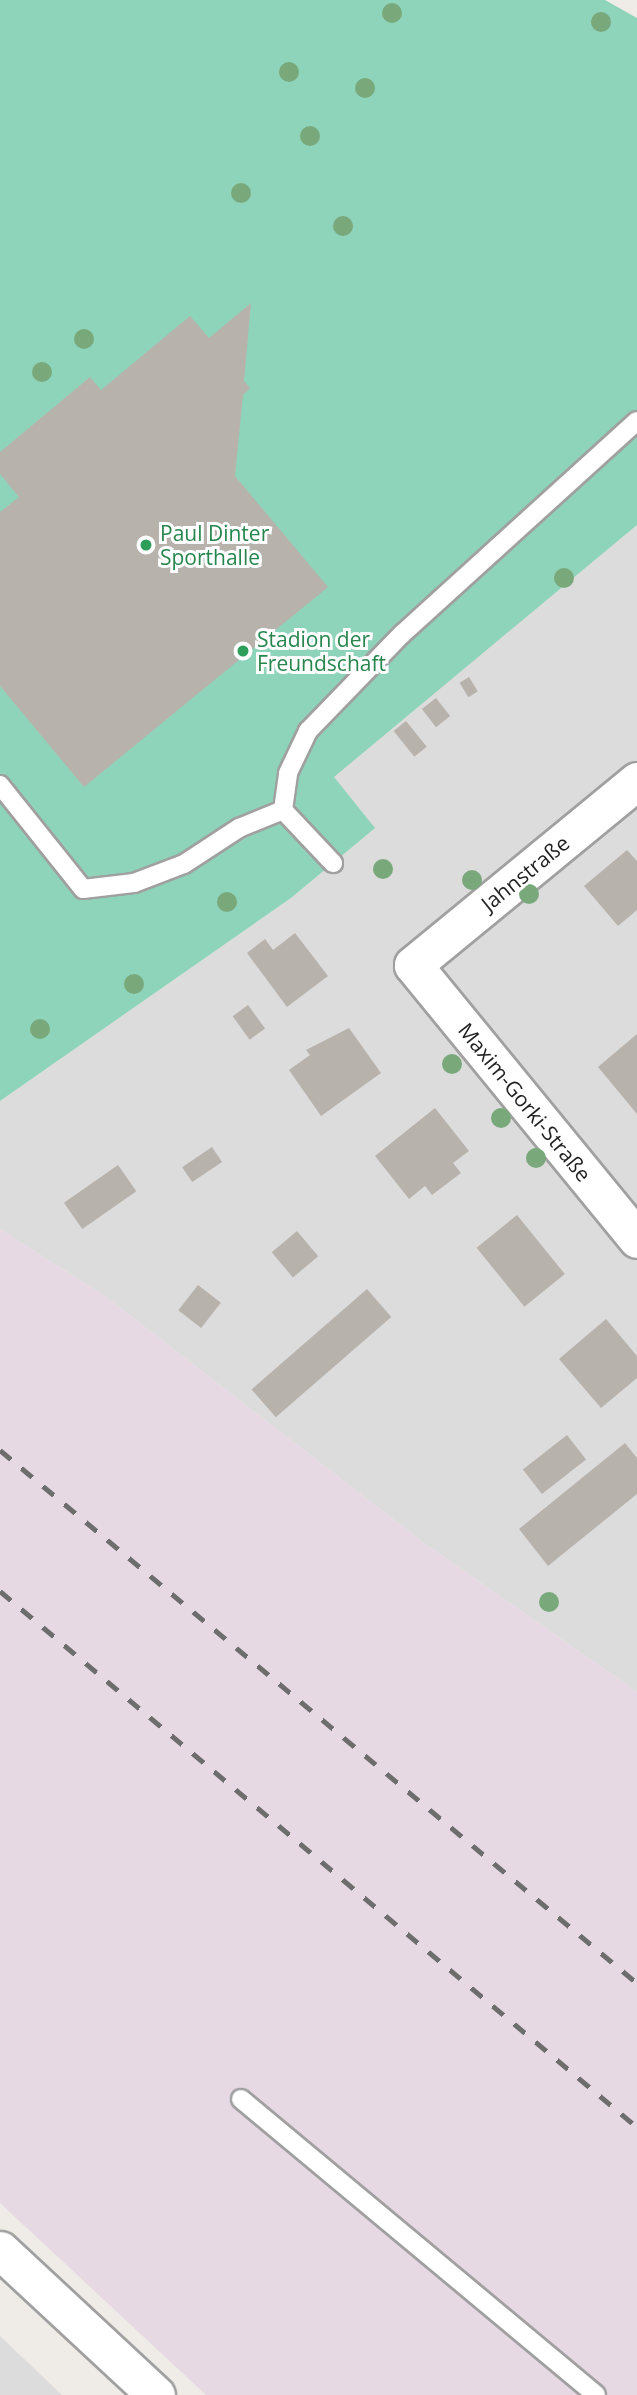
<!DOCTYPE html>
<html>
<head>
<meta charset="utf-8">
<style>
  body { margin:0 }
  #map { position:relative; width:637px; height:2395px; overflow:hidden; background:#efece7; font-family:"Open Sans",sans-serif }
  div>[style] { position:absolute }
  .residential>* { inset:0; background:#dddcdc }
  .industrial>* { inset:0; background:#e7d9e4 }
  .pitch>* { inset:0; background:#8ed4bb }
  .building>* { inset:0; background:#b8b2ad; transform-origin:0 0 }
  .roads { filter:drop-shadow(2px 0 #a0a0a0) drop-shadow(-2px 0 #a0a0a0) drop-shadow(0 2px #a0a0a0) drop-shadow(0 -2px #a0a0a0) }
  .lane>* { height:18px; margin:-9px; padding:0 9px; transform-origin:9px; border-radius:9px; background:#fff }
  .street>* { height:37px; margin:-18.5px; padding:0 18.5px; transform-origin:18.5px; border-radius:18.5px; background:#fff }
  .rail>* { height:5px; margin-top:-2.5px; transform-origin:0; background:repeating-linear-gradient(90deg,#6d6d6d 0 14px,transparent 0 28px) }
  .trees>* { width:20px; height:20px; margin:-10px; border-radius:50%; background:#79a97b }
  .dots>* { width:19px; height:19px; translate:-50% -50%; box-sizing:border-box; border:4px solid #fff; border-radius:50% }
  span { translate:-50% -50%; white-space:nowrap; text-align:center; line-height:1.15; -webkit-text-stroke:6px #fff; paint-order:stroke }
  .leisure-label { font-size:21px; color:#27864d }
  .left { translate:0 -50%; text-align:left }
  .street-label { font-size:21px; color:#1f1f1f }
</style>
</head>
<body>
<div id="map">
  <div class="residential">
    <i style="clip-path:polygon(637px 525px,637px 1692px,424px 1543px,106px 1297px,0 1229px,0 1101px,291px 898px,374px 828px,333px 777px)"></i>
    <i style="clip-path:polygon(0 2336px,62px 2395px,0 2395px)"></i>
  </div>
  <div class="industrial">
    <i style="clip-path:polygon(0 1229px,106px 1297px,424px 1543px,637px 1692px,637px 2395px,206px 2395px,0 2203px)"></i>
  </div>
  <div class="pitch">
    <i style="clip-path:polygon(0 0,605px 0,637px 18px,637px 525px,334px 777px,375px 828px,291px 898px,0 1101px)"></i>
  </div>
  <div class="building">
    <i style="clip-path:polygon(251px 303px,244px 381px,250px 388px,243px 395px,235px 476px,328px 587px,84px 787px,0 686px,0 512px,19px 497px,0 474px,0 452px,90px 377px,101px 390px,190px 316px,209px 338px)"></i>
    <i style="left:469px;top:677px;width:17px;height:11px;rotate:59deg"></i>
    <i style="left:436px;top:698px;width:23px;height:18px;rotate:52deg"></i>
    <i style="left:406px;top:721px;width:33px;height:16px;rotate:51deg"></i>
    <i style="clip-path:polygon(627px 850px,637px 861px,637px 910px,618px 926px,584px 886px)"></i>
    <i style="clip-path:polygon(295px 933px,328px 976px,287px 1007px,247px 953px,265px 939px,273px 950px)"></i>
    <i style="left:248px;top:1005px;width:29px;height:19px;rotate:54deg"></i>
    <i style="clip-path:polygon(349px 1028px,381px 1073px,321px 1116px,289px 1070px,310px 1055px,306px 1050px)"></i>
    <i style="clip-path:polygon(637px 1034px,637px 1114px,598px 1067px)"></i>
    <i style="clip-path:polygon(435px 1108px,469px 1151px,453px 1163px,461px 1173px,432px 1195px,425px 1186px,409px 1199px,375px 1156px)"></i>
    <i style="left:212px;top:1147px;width:18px;height:36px;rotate:56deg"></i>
    <i style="left:118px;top:1165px;width:32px;height:66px;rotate:55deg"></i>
    <i style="left:517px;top:1215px;width:76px;height:52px;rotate:51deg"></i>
    <i style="left:297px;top:1231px;width:33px;height:33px;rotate:50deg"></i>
    <i style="left:198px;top:1285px;width:29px;height:32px;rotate:38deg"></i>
    <i style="left:367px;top:1289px;width:37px;height:153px;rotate:49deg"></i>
    <i style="clip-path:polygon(606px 1319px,637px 1356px,637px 1378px,601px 1408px,559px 1359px)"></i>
    <i style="left:567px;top:1435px;width:31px;height:56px;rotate:52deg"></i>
    <i style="clip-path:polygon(625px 1443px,637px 1458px,637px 1494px,548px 1566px,519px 1529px)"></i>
  </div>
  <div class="roads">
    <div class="lane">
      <i style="left:0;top:785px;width:133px;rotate:51.4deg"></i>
      <i style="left:83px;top:889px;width:51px;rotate:-6.7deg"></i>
      <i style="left:134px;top:883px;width:53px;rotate:-20.8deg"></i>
      <i style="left:184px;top:864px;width:66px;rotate:-33.2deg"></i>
      <i style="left:239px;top:828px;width:48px;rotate:-22.2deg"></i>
      <i style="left:283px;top:810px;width:37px;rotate:-82deg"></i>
      <i style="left:288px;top:773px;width:47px;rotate:-64.5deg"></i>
      <i style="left:308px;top:731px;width:135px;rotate:-45.9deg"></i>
      <i style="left:402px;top:634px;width:317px;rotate:-42.2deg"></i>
      <i style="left:283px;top:810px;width:73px;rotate:46.7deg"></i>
      <i style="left:241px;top:2099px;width:462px;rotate:39.8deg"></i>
    </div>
    <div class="street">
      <i style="left:637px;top:781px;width:290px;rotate:140.6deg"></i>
      <i style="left:413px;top:965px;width:354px;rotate:50.7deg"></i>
      <i style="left:0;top:2250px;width:213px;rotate:42.9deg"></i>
    </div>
  </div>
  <div class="rail">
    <i style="left:0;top:1450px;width:831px;rotate:39.92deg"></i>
    <i style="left:0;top:1591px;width:833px;rotate:40.08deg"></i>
  </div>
  <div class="trees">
    <i style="left:392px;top:13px"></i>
    <i style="left:601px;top:22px"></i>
    <i style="left:289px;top:72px"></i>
    <i style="left:365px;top:88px"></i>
    <i style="left:310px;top:136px"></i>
    <i style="left:241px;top:193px"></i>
    <i style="left:343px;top:226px"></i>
    <i style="left:84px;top:339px"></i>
    <i style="left:42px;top:372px"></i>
    <i style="left:564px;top:578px"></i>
    <i style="left:383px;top:869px"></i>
    <i style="left:472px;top:880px"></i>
    <i style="left:529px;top:894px"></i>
    <i style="left:227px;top:902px"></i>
    <i style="left:134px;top:984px"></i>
    <i style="left:40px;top:1029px"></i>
    <i style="left:452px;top:1064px"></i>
    <i style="left:501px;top:1118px"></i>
    <i style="left:536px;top:1158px"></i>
    <i style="left:549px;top:1602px"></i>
  </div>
  <div class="dots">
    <i style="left:146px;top:545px;background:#2e9e5b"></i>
    <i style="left:243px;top:651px;background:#2e9e5b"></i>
  </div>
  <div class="leisure-label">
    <span class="left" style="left:160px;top:545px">Paul Dinter<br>Sporthalle</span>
    <span class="left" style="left:257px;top:651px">Stadion der<br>Freundschaft</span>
  </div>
  <div class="street-label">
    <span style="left:525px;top:873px;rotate:-39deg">Jahnstraße</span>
    <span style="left:525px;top:1102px;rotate:51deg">Maxim-Gorki-Straße</span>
  </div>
</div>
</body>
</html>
